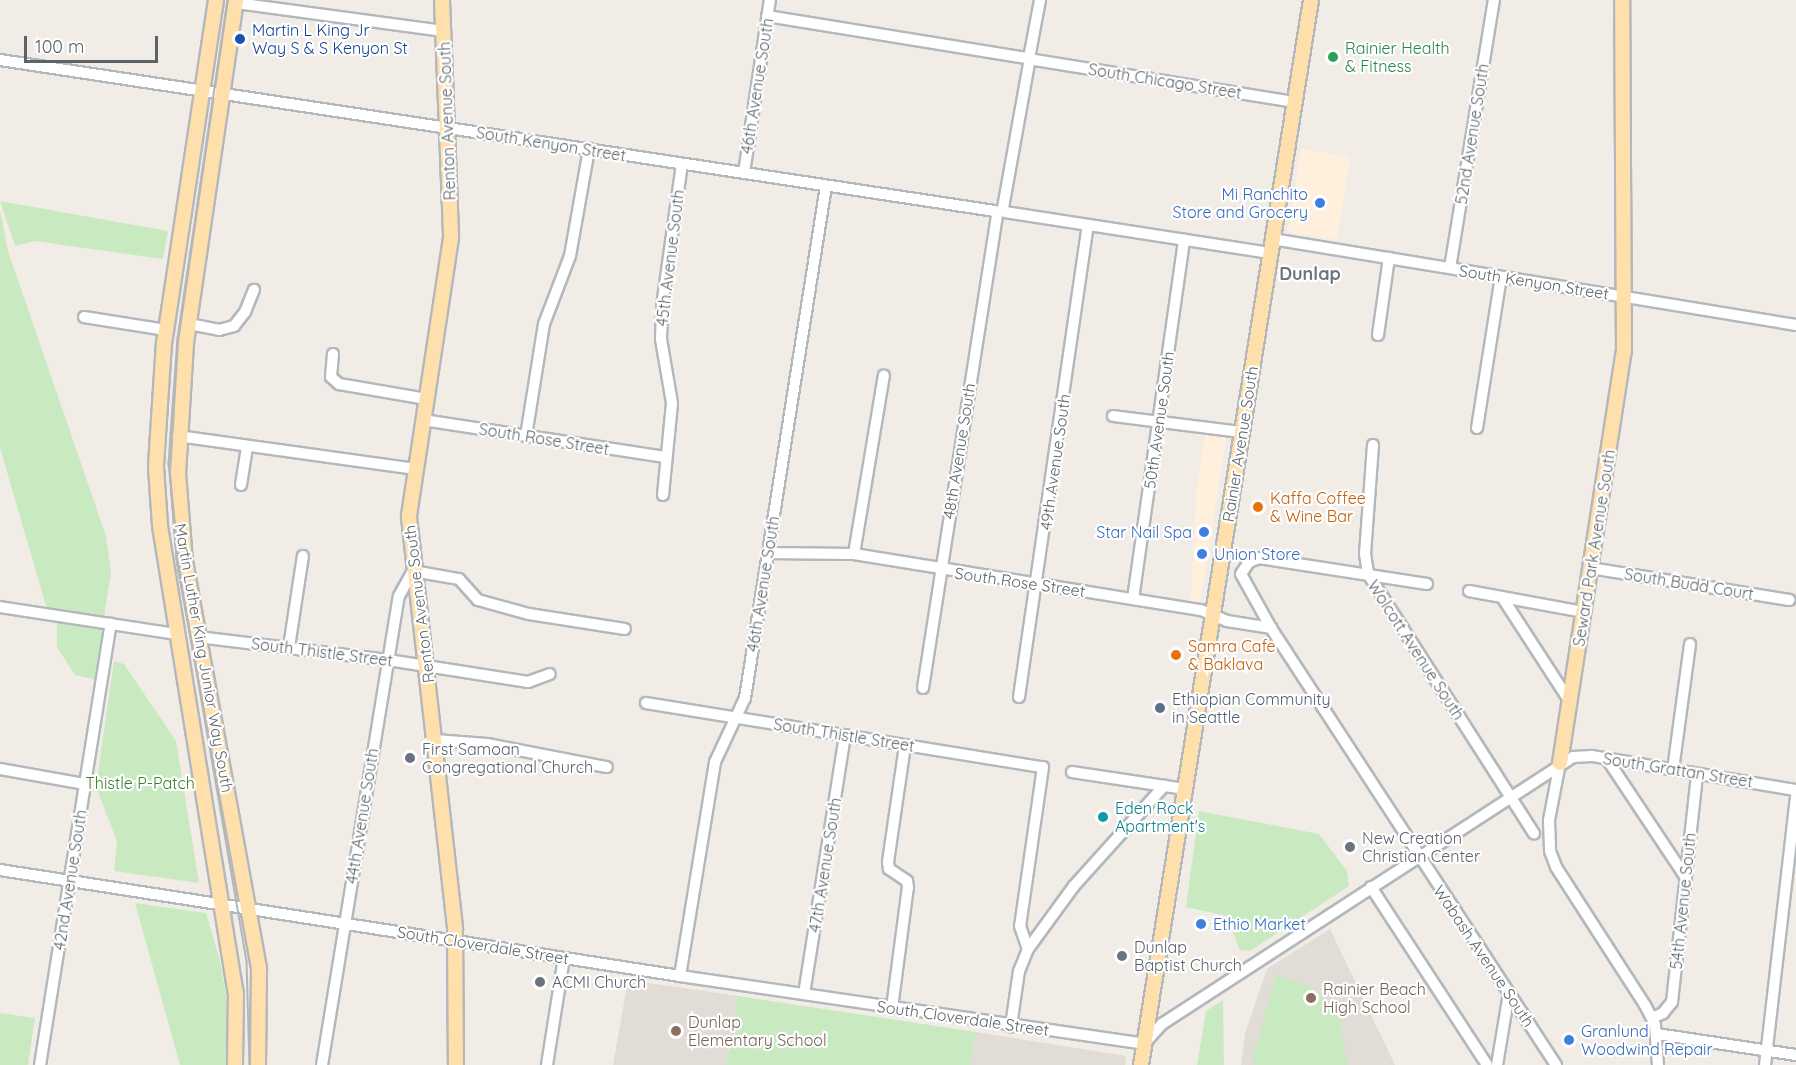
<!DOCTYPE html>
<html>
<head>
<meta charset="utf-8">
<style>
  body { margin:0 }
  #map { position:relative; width:1796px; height:1065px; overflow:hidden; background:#f1ece6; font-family:Quicksand,sans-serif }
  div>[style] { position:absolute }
  .commercial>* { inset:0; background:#fff0dd; transform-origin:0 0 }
  .education>* { inset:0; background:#e1dcd5 }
  .green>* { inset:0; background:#c9eac1 }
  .roads { filter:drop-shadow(2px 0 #b3b8bc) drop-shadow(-2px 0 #b3b8bc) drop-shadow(0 2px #b3b8bc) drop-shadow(0 -2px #b3b8bc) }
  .minor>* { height:10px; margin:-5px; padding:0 5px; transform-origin:5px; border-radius:5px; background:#fff }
  .major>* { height:14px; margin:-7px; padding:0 7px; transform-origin:7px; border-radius:7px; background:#ffe0ad }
  .tram>* { height:1.5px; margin:-0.75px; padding:0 0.75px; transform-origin:0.75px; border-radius:0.75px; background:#b5b6b7 }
  .dots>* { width:16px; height:16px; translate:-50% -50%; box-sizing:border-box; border:3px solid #fff; border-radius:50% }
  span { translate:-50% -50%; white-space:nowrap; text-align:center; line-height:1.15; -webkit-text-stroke:4.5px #fff; paint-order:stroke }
  .transit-label { font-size:16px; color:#164399 }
  .left { translate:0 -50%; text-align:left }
  .leisure-label { font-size:16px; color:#27864d }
  .street-label { font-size:16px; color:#5d6468 }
  .shop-label { font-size:16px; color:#366cbe }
  .right { translate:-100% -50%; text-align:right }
  .food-label { font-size:16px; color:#c56008 }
  .service-label { font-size:16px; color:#4e5e75 }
  .worship-label { font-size:16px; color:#5b616d }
  .park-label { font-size:16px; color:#3a802b }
  .culture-label { font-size:16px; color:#0d838f }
  .education-label { font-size:16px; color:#785e54 }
  .neighbourhood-label { font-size:18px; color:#6e767a; font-weight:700 }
  .scale { position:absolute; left:24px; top:36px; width:134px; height:27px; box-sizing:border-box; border:3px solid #5d6468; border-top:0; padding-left:8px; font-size:18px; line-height:21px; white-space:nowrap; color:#5d6468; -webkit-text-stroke:4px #fff; paint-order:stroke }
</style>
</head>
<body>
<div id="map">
  <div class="commercial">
    <i style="left:1301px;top:149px;width:50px;height:84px;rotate:9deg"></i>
    <i style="clip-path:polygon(1205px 432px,1227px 435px,1200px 602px,1191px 601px,1196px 495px)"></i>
  </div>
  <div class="education">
    <i style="clip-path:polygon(1330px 929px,1395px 1065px,1241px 1065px,1245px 1034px,1267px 969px)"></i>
    <i style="clip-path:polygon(628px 980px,738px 996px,726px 1065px,613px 1065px)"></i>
    <i style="clip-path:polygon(976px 1032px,1126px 1056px,1125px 1065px,970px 1065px)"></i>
  </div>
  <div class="green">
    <i style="clip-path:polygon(0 201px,168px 231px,163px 259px,35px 241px,15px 246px)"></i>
    <i style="clip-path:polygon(0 210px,8px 251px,106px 536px,111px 573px,104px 617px,47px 609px,0 448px)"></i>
    <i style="clip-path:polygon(57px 620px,100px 627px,104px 640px,97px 680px,75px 675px,57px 647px)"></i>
    <i style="clip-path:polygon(114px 661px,124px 664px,176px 741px,199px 883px,114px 871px,117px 841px,96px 787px)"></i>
    <i style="clip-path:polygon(1199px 811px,1319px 834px,1347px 871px,1349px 886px,1250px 951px,1240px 950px,1226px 916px,1186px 907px)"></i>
    <i style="clip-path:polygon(135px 903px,206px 913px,220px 961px,228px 1008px,226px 1065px,180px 1065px)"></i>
    <i style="clip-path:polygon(1276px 975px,1309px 986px,1330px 1004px,1340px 1020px,1347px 1065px,1256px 1065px,1252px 1061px)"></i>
    <i style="clip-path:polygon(738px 996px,976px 1032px,970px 1065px,726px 1065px)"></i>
    <i style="clip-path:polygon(1223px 1000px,1224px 1065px,1197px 1065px,1206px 1011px)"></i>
    <i style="clip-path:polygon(0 1013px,35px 1018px,28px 1065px,0 1065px)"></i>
  </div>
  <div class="roads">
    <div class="minor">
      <i style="left:236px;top:3px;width:210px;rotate:7.7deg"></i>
      <i style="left:767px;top:16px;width:261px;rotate:9.2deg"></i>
      <i style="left:1030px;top:53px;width:54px;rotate:-79.3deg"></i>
      <i style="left:0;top:60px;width:1006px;rotate:8.63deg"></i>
      <i style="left:1035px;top:60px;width:263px;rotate:9.2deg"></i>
      <i style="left:744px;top:173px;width:175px;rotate:-81.5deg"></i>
      <i style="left:1003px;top:208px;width:147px;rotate:-79.8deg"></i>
      <i style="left:1005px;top:212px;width:268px;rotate:8.8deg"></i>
      <i style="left:1272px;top:239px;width:531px;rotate:9.32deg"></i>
      <i style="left:1450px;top:268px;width:272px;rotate:-80.7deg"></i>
      <i style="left:84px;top:317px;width:83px;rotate:9deg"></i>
      <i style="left:189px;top:324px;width:31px;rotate:11deg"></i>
      <i style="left:219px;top:330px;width:16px;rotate:-15deg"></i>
      <i style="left:234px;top:326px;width:18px;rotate:-52deg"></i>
      <i style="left:245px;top:312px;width:24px;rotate:-68deg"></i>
      <i style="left:1378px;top:335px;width:78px;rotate:-81.9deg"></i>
      <i style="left:333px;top:354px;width:23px;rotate:95deg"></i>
      <i style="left:331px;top:377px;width:11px;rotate:41deg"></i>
      <i style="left:339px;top:384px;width:89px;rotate:9.7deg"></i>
      <i style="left:1113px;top:416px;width:130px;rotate:7.1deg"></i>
      <i style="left:423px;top:420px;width:245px;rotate:8.7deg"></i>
      <i style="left:1477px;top:428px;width:153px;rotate:-81deg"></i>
      <i style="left:178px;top:436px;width:240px;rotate:7.9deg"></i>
      <i style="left:526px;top:436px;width:113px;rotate:-80.9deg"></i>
      <i style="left:544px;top:324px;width:73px;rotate:-69.1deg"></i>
      <i style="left:570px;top:256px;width:109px;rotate:-79.9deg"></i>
      <i style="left:1373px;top:445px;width:109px;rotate:94.2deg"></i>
      <i style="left:1365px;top:554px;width:20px;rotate:81deg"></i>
      <i style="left:1368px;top:574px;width:308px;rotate:57.4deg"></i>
      <i style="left:241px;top:485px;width:38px;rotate:-81deg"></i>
      <i style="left:663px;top:495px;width:92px;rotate:-84.4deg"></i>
      <i style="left:672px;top:403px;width:65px;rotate:-99.8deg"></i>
      <i style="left:661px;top:339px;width:33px;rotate:-88deg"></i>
      <i style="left:662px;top:306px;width:143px;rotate:-82deg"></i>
      <i style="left:767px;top:553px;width:87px;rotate:0.7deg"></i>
      <i style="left:854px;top:554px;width:351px;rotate:9.2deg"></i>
      <i style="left:1201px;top:610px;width:28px;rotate:23deg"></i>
      <i style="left:1227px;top:621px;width:45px;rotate:9deg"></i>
      <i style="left:854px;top:554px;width:181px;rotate:-80.5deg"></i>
      <i style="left:1590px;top:568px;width:202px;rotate:9.1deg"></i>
      <i style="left:1427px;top:584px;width:170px;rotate:-171.2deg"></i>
      <i style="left:1259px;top:558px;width:11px;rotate:158deg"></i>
      <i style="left:1249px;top:562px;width:14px;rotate:124deg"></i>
      <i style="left:1241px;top:574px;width:62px;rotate:60.9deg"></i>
      <i style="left:1271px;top:628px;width:522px;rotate:56.89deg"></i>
      <i style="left:1469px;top:591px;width:116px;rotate:10.4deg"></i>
      <i style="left:1502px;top:597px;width:123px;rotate:57deg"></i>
      <i style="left:1133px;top:599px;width:363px;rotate:-81.9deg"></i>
      <i style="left:0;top:607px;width:179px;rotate:8.7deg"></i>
      <i style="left:198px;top:637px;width:191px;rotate:6.9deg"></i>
      <i style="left:388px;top:660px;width:142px;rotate:8.9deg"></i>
      <i style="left:528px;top:682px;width:23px;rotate:-20deg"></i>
      <i style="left:289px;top:647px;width:92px;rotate:-81.3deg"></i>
      <i style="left:923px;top:688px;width:478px;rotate:-81.1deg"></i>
      <i style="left:1019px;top:697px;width:476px;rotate:-81.7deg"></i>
      <i style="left:646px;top:703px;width:402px;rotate:9.2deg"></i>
      <i style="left:1043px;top:767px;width:161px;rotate:98.2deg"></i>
      <i style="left:1020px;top:926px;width:24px;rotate:71deg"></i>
      <i style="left:1028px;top:949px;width:24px;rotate:112deg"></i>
      <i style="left:1019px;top:971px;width:56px;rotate:98.3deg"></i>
      <i style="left:435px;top:740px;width:52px;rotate:4.4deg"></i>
      <i style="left:487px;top:744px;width:122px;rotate:10.9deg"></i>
      <i style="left:1607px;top:759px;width:143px;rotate:56.4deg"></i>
      <i style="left:1560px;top:763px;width:58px;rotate:100.9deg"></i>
      <i style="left:1549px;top:820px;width:31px;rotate:88deg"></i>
      <i style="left:1550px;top:851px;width:17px;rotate:69deg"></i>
      <i style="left:1556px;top:867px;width:164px;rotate:57.2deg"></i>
      <i style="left:1645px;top:1005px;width:22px;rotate:63deg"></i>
      <i style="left:1655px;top:1025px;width:40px;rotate:85.7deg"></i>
      <i style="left:0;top:769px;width:86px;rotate:10deg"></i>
      <i style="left:1673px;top:770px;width:127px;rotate:-82.3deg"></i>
      <i style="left:1072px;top:772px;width:114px;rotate:8.6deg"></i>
      <i style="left:0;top:870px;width:688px;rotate:8.86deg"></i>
      <i style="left:680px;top:976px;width:469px;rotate:8.3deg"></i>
      <i style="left:1144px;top:1044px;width:27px;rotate:-48deg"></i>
      <i style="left:1162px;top:1024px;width:490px;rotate:-33deg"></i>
      <i style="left:1573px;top:757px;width:19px;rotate:-3deg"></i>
      <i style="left:1592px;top:756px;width:207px;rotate:9.5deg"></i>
      <i style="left:1371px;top:887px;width:212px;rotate:56.9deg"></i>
      <i style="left:1028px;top:949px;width:78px;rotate:-53.9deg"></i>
      <i style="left:1074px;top:886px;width:135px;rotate:-48deg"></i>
      <i style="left:680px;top:976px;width:217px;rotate:-80.7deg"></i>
      <i style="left:715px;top:762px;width:71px;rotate:-64.9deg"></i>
      <i style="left:745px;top:698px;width:518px;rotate:-81.01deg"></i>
      <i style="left:804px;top:994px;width:262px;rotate:-81deg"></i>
      <i style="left:892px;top:1008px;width:122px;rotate:-82.5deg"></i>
      <i style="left:908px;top:887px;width:6px;rotate:-99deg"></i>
      <i style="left:907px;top:881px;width:22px;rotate:-146deg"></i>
      <i style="left:889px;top:869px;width:7px;rotate:-98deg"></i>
      <i style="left:888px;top:862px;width:118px;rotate:-81.7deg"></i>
      <i style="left:1652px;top:1018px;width:12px;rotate:-24deg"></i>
      <i style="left:1663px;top:1013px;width:14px;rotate:-51deg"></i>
      <i style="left:1672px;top:1002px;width:229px;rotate:-83.7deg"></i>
      <i style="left:1657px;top:1034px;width:141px;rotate:8.6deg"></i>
      <i style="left:40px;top:1065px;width:447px;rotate:-80.9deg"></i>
      <i style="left:322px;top:1065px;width:475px;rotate:-80.7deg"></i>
      <i style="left:399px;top:596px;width:29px;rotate:-61deg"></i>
      <i style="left:413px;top:571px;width:47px;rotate:9.9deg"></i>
      <i style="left:459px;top:579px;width:28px;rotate:48deg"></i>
      <i style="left:478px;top:600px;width:53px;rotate:15.4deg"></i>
      <i style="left:529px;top:614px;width:97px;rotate:8.9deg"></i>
      <i style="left:547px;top:1065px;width:108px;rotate:-81deg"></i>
      <i style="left:1497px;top:1065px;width:73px;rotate:-80.5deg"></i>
      <i style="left:1765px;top:1065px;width:271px;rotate:-83.4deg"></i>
    </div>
    <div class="major">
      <i style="left:216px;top:0;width:346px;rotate:98.6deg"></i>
      <i style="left:164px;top:342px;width:125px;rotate:93.7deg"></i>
      <i style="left:156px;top:467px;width:59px;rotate:86.1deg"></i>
      <i style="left:160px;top:526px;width:473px;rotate:80.8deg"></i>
      <i style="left:236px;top:993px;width:72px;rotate:90.8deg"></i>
      <i style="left:236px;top:0;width:347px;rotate:98.3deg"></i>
      <i style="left:186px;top:343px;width:130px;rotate:93.5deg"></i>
      <i style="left:178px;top:473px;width:88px;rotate:85.5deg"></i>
      <i style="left:185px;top:561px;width:415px;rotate:79.7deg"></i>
      <i style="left:259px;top:969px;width:96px;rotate:90.6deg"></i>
      <i style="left:442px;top:0;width:238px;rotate:87.8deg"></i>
      <i style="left:451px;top:238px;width:282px;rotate:98.6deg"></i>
      <i style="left:409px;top:517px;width:415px;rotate:83.6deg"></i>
      <i style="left:455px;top:929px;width:136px;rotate:89.6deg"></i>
      <i style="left:1560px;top:763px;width:417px;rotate:-81.2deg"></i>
      <i style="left:1624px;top:351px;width:351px;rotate:-90.3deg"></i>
      <i style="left:1141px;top:1065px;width:1078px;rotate:-80.93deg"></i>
    </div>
  </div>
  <div class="tram">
    <i style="left:228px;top:0;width:342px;rotate:98.4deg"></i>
    <i style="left:178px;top:338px;width:126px;rotate:94.1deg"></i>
    <i style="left:169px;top:464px;width:122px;rotate:83.9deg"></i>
    <i style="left:182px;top:585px;width:381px;rotate:80.2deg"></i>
    <i style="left:247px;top:960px;width:105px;rotate:88.4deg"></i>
  </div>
  <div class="dots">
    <i style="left:240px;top:39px;background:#1a4fb4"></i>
    <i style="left:1333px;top:57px;background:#2e9e5b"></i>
    <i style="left:1320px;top:203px;background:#3f7fe0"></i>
    <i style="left:1258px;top:507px;background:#e8710a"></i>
    <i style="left:1204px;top:532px;background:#3f7fe0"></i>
    <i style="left:1202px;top:554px;background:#3f7fe0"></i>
    <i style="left:1176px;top:655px;background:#e8710a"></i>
    <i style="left:1160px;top:708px;background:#5c6f8a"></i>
    <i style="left:410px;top:758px;background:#6b7280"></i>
    <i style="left:1103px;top:817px;background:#0f9aa8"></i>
    <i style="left:1350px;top:847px;background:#6b7280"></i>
    <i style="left:1201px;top:924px;background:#3f7fe0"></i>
    <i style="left:1122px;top:956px;background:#6b7280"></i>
    <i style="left:540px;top:982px;background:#6b7280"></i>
    <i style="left:1311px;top:998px;background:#8d6e63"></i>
    <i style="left:676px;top:1031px;background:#8d6e63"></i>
    <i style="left:1569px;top:1040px;background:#3f7fe0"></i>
  </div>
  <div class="transit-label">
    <span class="left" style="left:252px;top:39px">Martin L King Jr<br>Way S &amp; S Kenyon St</span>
  </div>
  <div class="leisure-label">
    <span class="left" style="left:1345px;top:57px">Rainier Health<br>&amp; Fitness</span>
  </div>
  <div class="street-label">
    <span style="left:1165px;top:81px;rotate:9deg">South Chicago Street</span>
    <span style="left:757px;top:86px;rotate:-81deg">46th Avenue South</span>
    <span style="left:447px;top:121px;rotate:-92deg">Renton Avenue South</span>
    <span style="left:1472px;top:134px;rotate:-81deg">52nd Avenue South</span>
    <span style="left:551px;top:144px;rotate:9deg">South Kenyon Street</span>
    <span style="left:670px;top:258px;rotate:-83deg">45th Avenue South</span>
    <span style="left:1534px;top:282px;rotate:9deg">South Kenyon Street</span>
    <span style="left:1159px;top:420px;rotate:-82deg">50th Avenue South</span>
    <span style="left:544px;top:439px;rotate:9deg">South Rose Street</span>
    <span style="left:1240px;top:444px;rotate:-81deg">Rainier Avenue South</span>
    <span style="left:959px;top:451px;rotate:-81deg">48th Avenue South</span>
    <span style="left:1055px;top:462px;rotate:-82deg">49th Avenue South</span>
    <span style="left:1594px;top:548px;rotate:-81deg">Seward Park Avenue South</span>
    <span style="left:1020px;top:582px;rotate:8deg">South Rose Street</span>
    <span style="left:763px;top:584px;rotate:-81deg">46th Avenue South</span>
    <span style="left:1689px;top:584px;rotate:9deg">South Budd Court</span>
    <span style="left:419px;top:604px;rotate:-97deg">Renton Avenue South</span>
    <span style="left:1416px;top:650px;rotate:57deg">Wolcott Avenue South</span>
    <span style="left:322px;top:652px;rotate:7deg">South Thistle Street</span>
    <span style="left:204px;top:658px;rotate:80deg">Martin Luther King Junior Way South</span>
    <span style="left:844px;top:735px;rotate:9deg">South Thistle Street</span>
    <span style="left:1678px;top:770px;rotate:9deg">South Grattan Street</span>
    <span style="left:362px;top:816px;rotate:-81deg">44th Avenue South</span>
    <span style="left:825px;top:865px;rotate:-81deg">47th Avenue South</span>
    <span style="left:70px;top:880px;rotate:-81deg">42nd Avenue South</span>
    <span style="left:1683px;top:901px;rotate:-84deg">54th Avenue South</span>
    <span style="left:483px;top:945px;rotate:9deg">South Cloverdale Street</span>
    <span style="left:1484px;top:956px;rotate:56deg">Wabash Avenue South</span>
    <span style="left:963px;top:1018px;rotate:8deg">South Cloverdale Street</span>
  </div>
  <div class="shop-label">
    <span class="right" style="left:1308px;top:203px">Mi Ranchito<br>Store and Grocery</span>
    <span class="right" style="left:1192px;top:532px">Star Nail Spa</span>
    <span class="left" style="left:1214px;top:554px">Union Store</span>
    <span class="left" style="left:1213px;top:924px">Ethio Market</span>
    <span class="left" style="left:1581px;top:1040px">Granlund<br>Woodwind Repair</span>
  </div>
  <div class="food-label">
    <span class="left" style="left:1270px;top:507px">Kaffa Coffee<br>&amp; Wine Bar</span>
    <span class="left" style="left:1188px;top:655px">Samra Cafe<br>&amp; Baklava</span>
  </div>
  <div class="service-label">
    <span class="left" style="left:1172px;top:708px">Ethiopian Community<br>in Seattle</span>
  </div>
  <div class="worship-label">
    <span class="left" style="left:422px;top:758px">First Samoan<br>Congregational Church</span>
    <span class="left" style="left:1362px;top:847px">New Creation<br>Christian Center</span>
    <span class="left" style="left:1134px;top:956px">Dunlap<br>Baptist Church</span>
    <span class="left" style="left:552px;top:982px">ACMI Church</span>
  </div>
  <div class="park-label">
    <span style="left:140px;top:783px">Thistle P-Patch</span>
  </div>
  <div class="culture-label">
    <span class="left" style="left:1115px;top:817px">Eden Rock<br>Apartment's</span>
  </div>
  <div class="education-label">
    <span class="left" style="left:1323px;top:998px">Rainier Beach<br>High School</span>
    <span class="left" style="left:688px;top:1031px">Dunlap<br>Elementary School</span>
  </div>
  <div class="neighbourhood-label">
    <span style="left:1310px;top:274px">Dunlap</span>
  </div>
  <div class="scale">100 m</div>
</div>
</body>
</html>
